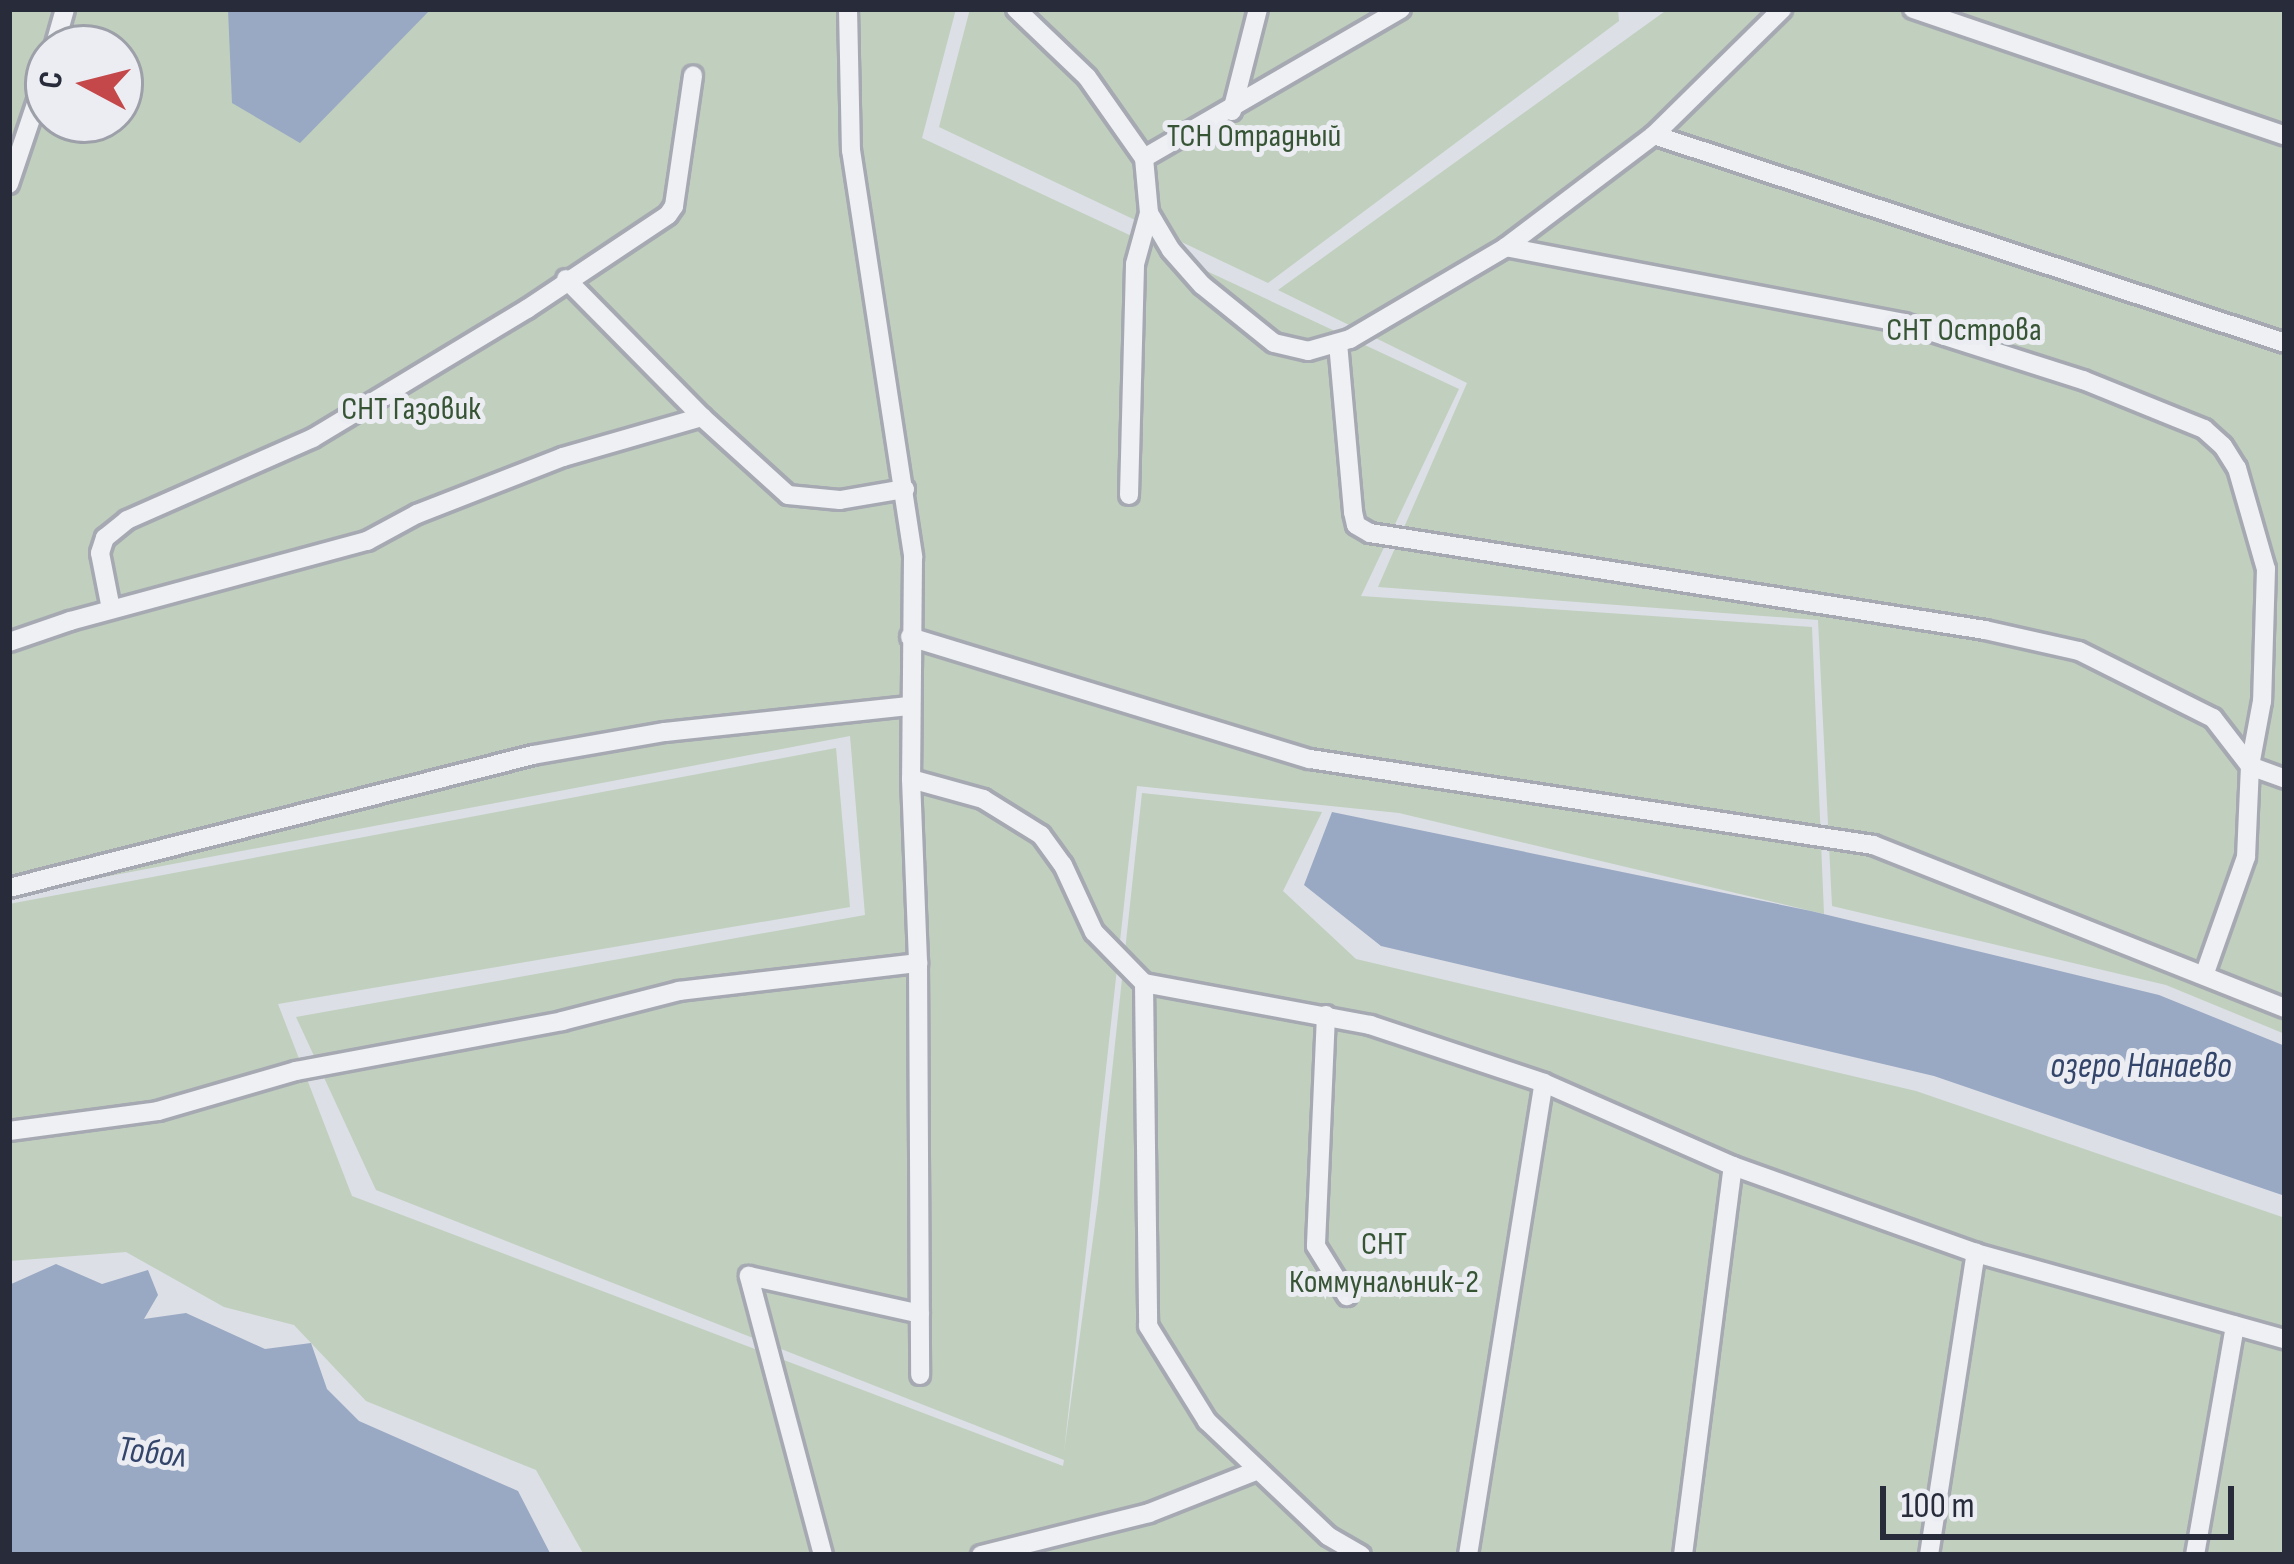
<!DOCTYPE html>
<html>
<head>
<meta charset="utf-8">
<style>
  body { margin:0 }
  #map { position:relative; width:2294px; height:1564px; overflow:hidden; background:#dcdfe5; font-family:"Sofia Sans Condensed",sans-serif }
  div>[style] { position:absolute }
  .green>* { inset:0; background:#c0cfbe }
  .water>* { inset:0; background:#99a8c3 }
  .roads { filter:drop-shadow(3px 0 #a6a9b2) drop-shadow(-3px 0 #a6a9b2) drop-shadow(0 3px #a6a9b2) drop-shadow(0 -3px #a6a9b2) }
  .minor>* { height:18px; margin:-9px; padding:0 9px; transform-origin:9px; border-radius:9px; background:#eef0f4 }
  span { translate:-50% -50%; white-space:nowrap; text-align:center; line-height:1.15; -webkit-text-stroke:10px #ebedf3; paint-order:stroke }
  .park-label { font-size:33px; color:#375535 }
  .water-label { font-size:36px; color:#34456b; font-style:italic }
  .frame { position:absolute; inset:0; border:12px solid #272b3a; pointer-events:none }
  .north { position:absolute; left:24px; top:24px; width:120px; height:120px; box-sizing:border-box; background:#ebedf3; border:3px solid #9d9fa9; border-radius:50%; rotate:277deg; font-size:33px; font-weight:700; line-height:48px; text-align:center; color:#272b3a }
  .north::after { content:''; display:block; margin:auto; width:42px; height:54px; background:#c4474a; clip-path:polygon(50% 0,100% 100%,50% 72%,0 100%) }
  .scale { position:absolute; left:1880px; top:1486px; width:354px; height:54px; box-sizing:border-box; border:6px solid #272b3a; border-top:0; padding-left:15px; font-size:36px; line-height:42px; white-space:nowrap; color:#272b3a; -webkit-text-stroke:9px #ebedf3; paint-order:stroke }
</style>
</head>
<body>
<div id="map">
  <div class="green">
    <i style="clip-path:polygon(evenodd,9px 9px,956px 9px,922px 138px,1459px 389px,1361px 596px,1812px 627px,1824px 914px,1399px 813px,1137px 786px,1064px 1452px,1098px 1202px,1142px 793px,1322px 812px,1283px 891px,1356px 959px,1916px 1091px,2285px 1218px,2285px 1555px,584px 1555px,536px 1470px,366px 1401px,294px 1325px,224px 1307px,126px 1252px,9px 1261px,9px 904px,836px 748px,850px 907px,278px 1004px,352px 1196px,1063px 1466px,1064px 1460px,376px 1190px,296px 1017px,865px 915px,850px 736px,9px 895px,9px 9px,48px 48px,120px 48px,120px 120px,48px 120px,48px 48px)"></i>
    <i style="clip-path:polygon(970px 9px,1618px 9px,1619px 21px,1268px 283px,939px 127px)"></i>
    <i style="clip-path:polygon(1668px 9px,2285px 9px,2285px 1034px,2166px 985px,1832px 906px,1818px 620px,1378px 587px,1467px 383px,1278px 290px)"></i>
  </div>
  <div class="water">
    <i style="clip-path:polygon(228px 9px,431px 9px,300px 143px,232px 103px)"></i>
    <i style="clip-path:polygon(1332px 812px,1811px 911px,2159px 995px,2285px 1046px,2285px 1196px,1934px 1076px,1381px 946px,1304px 885px)"></i>
    <i style="clip-path:polygon(56px 1264px,102px 1284px,148px 1270px,158px 1295px,144px 1319px,186px 1313px,265px 1349px,311px 1343px,327px 1389px,359px 1421px,518px 1491px,551px 1555px,9px 1555px,9px 1285px)"></i>
  </div>
  <div class="roads">
    <div class="minor">
      <i style="left:848px;top:9px;width:141px;rotate:88.8deg"></i>
      <i style="left:851px;top:150px;width:412px;rotate:81.3deg"></i>
      <i style="left:913px;top:557px;width:222px;rotate:90.5deg"></i>
      <i style="left:911px;top:779px;width:75px;rotate:15.5deg"></i>
      <i style="left:983px;top:799px;width:68px;rotate:31.8deg"></i>
      <i style="left:1041px;top:835px;width:37px;rotate:54deg"></i>
      <i style="left:1063px;top:865px;width:74px;rotate:65.2deg"></i>
      <i style="left:1094px;top:932px;width:71px;rotate:45.6deg"></i>
      <i style="left:1144px;top:983px;width:230px;rotate:10.5deg"></i>
      <i style="left:1370px;top:1025px;width:183px;rotate:18.4deg"></i>
      <i style="left:1544px;top:1083px;width:206px;rotate:23.7deg"></i>
      <i style="left:1733px;top:1166px;width:258px;rotate:19.7deg"></i>
      <i style="left:1976px;top:1253px;width:321px;rotate:15.6deg"></i>
      <i style="left:1016px;top:9px;width:98px;rotate:43.8deg"></i>
      <i style="left:1087px;top:77px;width:99px;rotate:54.9deg"></i>
      <i style="left:1144px;top:158px;width:297px;rotate:-30.1deg"></i>
      <i style="left:1913px;top:9px;width:393px;rotate:18.8deg"></i>
      <i style="left:54px;top:48px;width:41px;rotate:-74.2deg"></i>
      <i style="left:1232px;top:111px;width:105px;rotate:-75.7deg"></i>
      <i style="left:1654px;top:135px;width:664px;rotate:18.24deg"></i>
      <i style="left:1144px;top:158px;width:55px;rotate:84.8deg"></i>
      <i style="left:1149px;top:213px;width:43px;rotate:59.3deg"></i>
      <i style="left:1171px;top:250px;width:47px;rotate:48.5deg"></i>
      <i style="left:1202px;top:285px;width:92px;rotate:38.9deg"></i>
      <i style="left:1274px;top:343px;width:35px;rotate:13deg"></i>
      <i style="left:1308px;top:351px;width:44px;rotate:-15.9deg"></i>
      <i style="left:1350px;top:339px;width:181px;rotate:-30.5deg"></i>
      <i style="left:1506px;top:247px;width:186px;rotate:-37.1deg"></i>
      <i style="left:1654px;top:135px;width:180px;rotate:-44.5deg"></i>
      <i style="left:9px;top:184px;width:122px;rotate:-71.4deg"></i>
      <i style="left:1506px;top:247px;width:405px;rotate:10.8deg"></i>
      <i style="left:1904px;top:323px;width:188px;rotate:17.7deg"></i>
      <i style="left:2083px;top:380px;width:131px;rotate:22deg"></i>
      <i style="left:2204px;top:429px;width:25px;rotate:42deg"></i>
      <i style="left:2223px;top:446px;width:26px;rotate:58deg"></i>
      <i style="left:2237px;top:468px;width:105px;rotate:74deg"></i>
      <i style="left:2266px;top:569px;width:132px;rotate:91.7deg"></i>
      <i style="left:2262px;top:701px;width:66px;rotate:100.5deg"></i>
      <i style="left:2250px;top:766px;width:91px;rotate:92.5deg"></i>
      <i style="left:2246px;top:857px;width:123px;rotate:109.5deg"></i>
      <i style="left:566px;top:279px;width:194px;rotate:45.4deg"></i>
      <i style="left:1338px;top:343px;width:170px;rotate:84.9deg"></i>
      <i style="left:1353px;top:512px;width:13px;rotate:77deg"></i>
      <i style="left:1356px;top:525px;width:16px;rotate:30deg"></i>
      <i style="left:1370px;top:533px;width:623px;rotate:8.96deg"></i>
      <i style="left:1985px;top:630px;width:96px;rotate:12.6deg"></i>
      <i style="left:2079px;top:651px;width:150px;rotate:26.6deg"></i>
      <i style="left:2213px;top:718px;width:61px;rotate:52.4deg"></i>
      <i style="left:2250px;top:766px;width:37px;rotate:20deg"></i>
      <i style="left:1129px;top:495px;width:231px;rotate:-88.5deg"></i>
      <i style="left:1135px;top:264px;width:53px;rotate:-74.6deg"></i>
      <i style="left:111px;top:609px;width:57px;rotate:-101.1deg"></i>
      <i style="left:100px;top:553px;width:16px;rotate:-72deg"></i>
      <i style="left:105px;top:538px;width:28px;rotate:-39deg"></i>
      <i style="left:127px;top:520px;width:203px;rotate:-23.8deg"></i>
      <i style="left:313px;top:438px;width:250px;rotate:-31.1deg"></i>
      <i style="left:527px;top:309px;width:169px;rotate:-33.7deg"></i>
      <i style="left:668px;top:215px;width:11px;rotate:-56deg"></i>
      <i style="left:674px;top:206px;width:132px;rotate:-81.7deg"></i>
      <i style="left:910px;top:637px;width:418px;rotate:17deg"></i>
      <i style="left:1310px;top:759px;width:570px;rotate:8.68deg"></i>
      <i style="left:1873px;top:845px;width:443px;rotate:21.6deg"></i>
      <i style="left:9px;top:642px;width:65px;rotate:-19deg"></i>
      <i style="left:70px;top:621px;width:308px;rotate:-15.1deg"></i>
      <i style="left:367px;top:541px;width:57px;rotate:-28.4deg"></i>
      <i style="left:417px;top:514px;width:157px;rotate:-21.3deg"></i>
      <i style="left:563px;top:457px;width:145px;rotate:-16.1deg"></i>
      <i style="left:702px;top:417px;width:116px;rotate:42.2deg"></i>
      <i style="left:788px;top:495px;width:52px;rotate:5.5deg"></i>
      <i style="left:840px;top:500px;width:66px;rotate:-9.6deg"></i>
      <i style="left:911px;top:779px;width:184px;rotate:87.8deg"></i>
      <i style="left:918px;top:963px;width:412px;rotate:89.7deg"></i>
      <i style="left:9px;top:888px;width:541px;rotate:-14.24deg"></i>
      <i style="left:533px;top:755px;width:134px;rotate:-9.9deg"></i>
      <i style="left:665px;top:732px;width:245px;rotate:-6.1deg"></i>
      <i style="left:1144px;top:983px;width:343px;rotate:89.3deg"></i>
      <i style="left:1148px;top:1326px;width:112px;rotate:58.2deg"></i>
      <i style="left:1207px;top:1421px;width:167px;rotate:43.5deg"></i>
      <i style="left:1328px;top:1536px;width:38px;rotate:30deg"></i>
      <i style="left:1326px;top:1015px;width:231px;rotate:92.5deg"></i>
      <i style="left:1316px;top:1246px;width:59px;rotate:58.2deg"></i>
      <i style="left:9px;top:1131px;width:150px;rotate:-7.6deg"></i>
      <i style="left:158px;top:1111px;width:144px;rotate:-16.2deg"></i>
      <i style="left:296px;top:1071px;width:271px;rotate:-10.6deg"></i>
      <i style="left:562px;top:1021px;width:121px;rotate:-14.4deg"></i>
      <i style="left:679px;top:991px;width:241px;rotate:-6.7deg"></i>
      <i style="left:823px;top:1555px;width:289px;rotate:-104.9deg"></i>
      <i style="left:749px;top:1276px;width:175px;rotate:12.5deg"></i>
      <i style="left:981px;top:1555px;width:173px;rotate:-14deg"></i>
      <i style="left:1149px;top:1513px;width:117px;rotate:-21.5deg"></i>
      <i style="left:1468px;top:1555px;width:478px;rotate:-80.9deg"></i>
      <i style="left:1683px;top:1555px;width:392px;rotate:-82.7deg"></i>
      <i style="left:1929px;top:1555px;width:306px;rotate:-81.2deg"></i>
      <i style="left:2195px;top:1555px;width:233px;rotate:-80.1deg"></i>
    </div>
  </div>
  <div class="park-label">
    <span style="left:1254px;top:137px">ТСН Отрадный</span>
    <span style="left:1964px;top:331px">СНТ Острова</span>
    <span style="left:411px;top:410px">СНТ Газовик</span>
    <span style="left:1384px;top:1264px">СНТ<br>Коммунальник-2</span>
  </div>
  <div class="water-label">
    <span style="left:2141px;top:1067px">озеро Нанаево</span>
    <span style="left:152px;top:1453px;rotate:6deg">Тобол</span>
  </div>
  <div class="frame"></div>
  <div class="north">С</div>
  <div class="scale">100 m</div>
</div>
</body>
</html>
